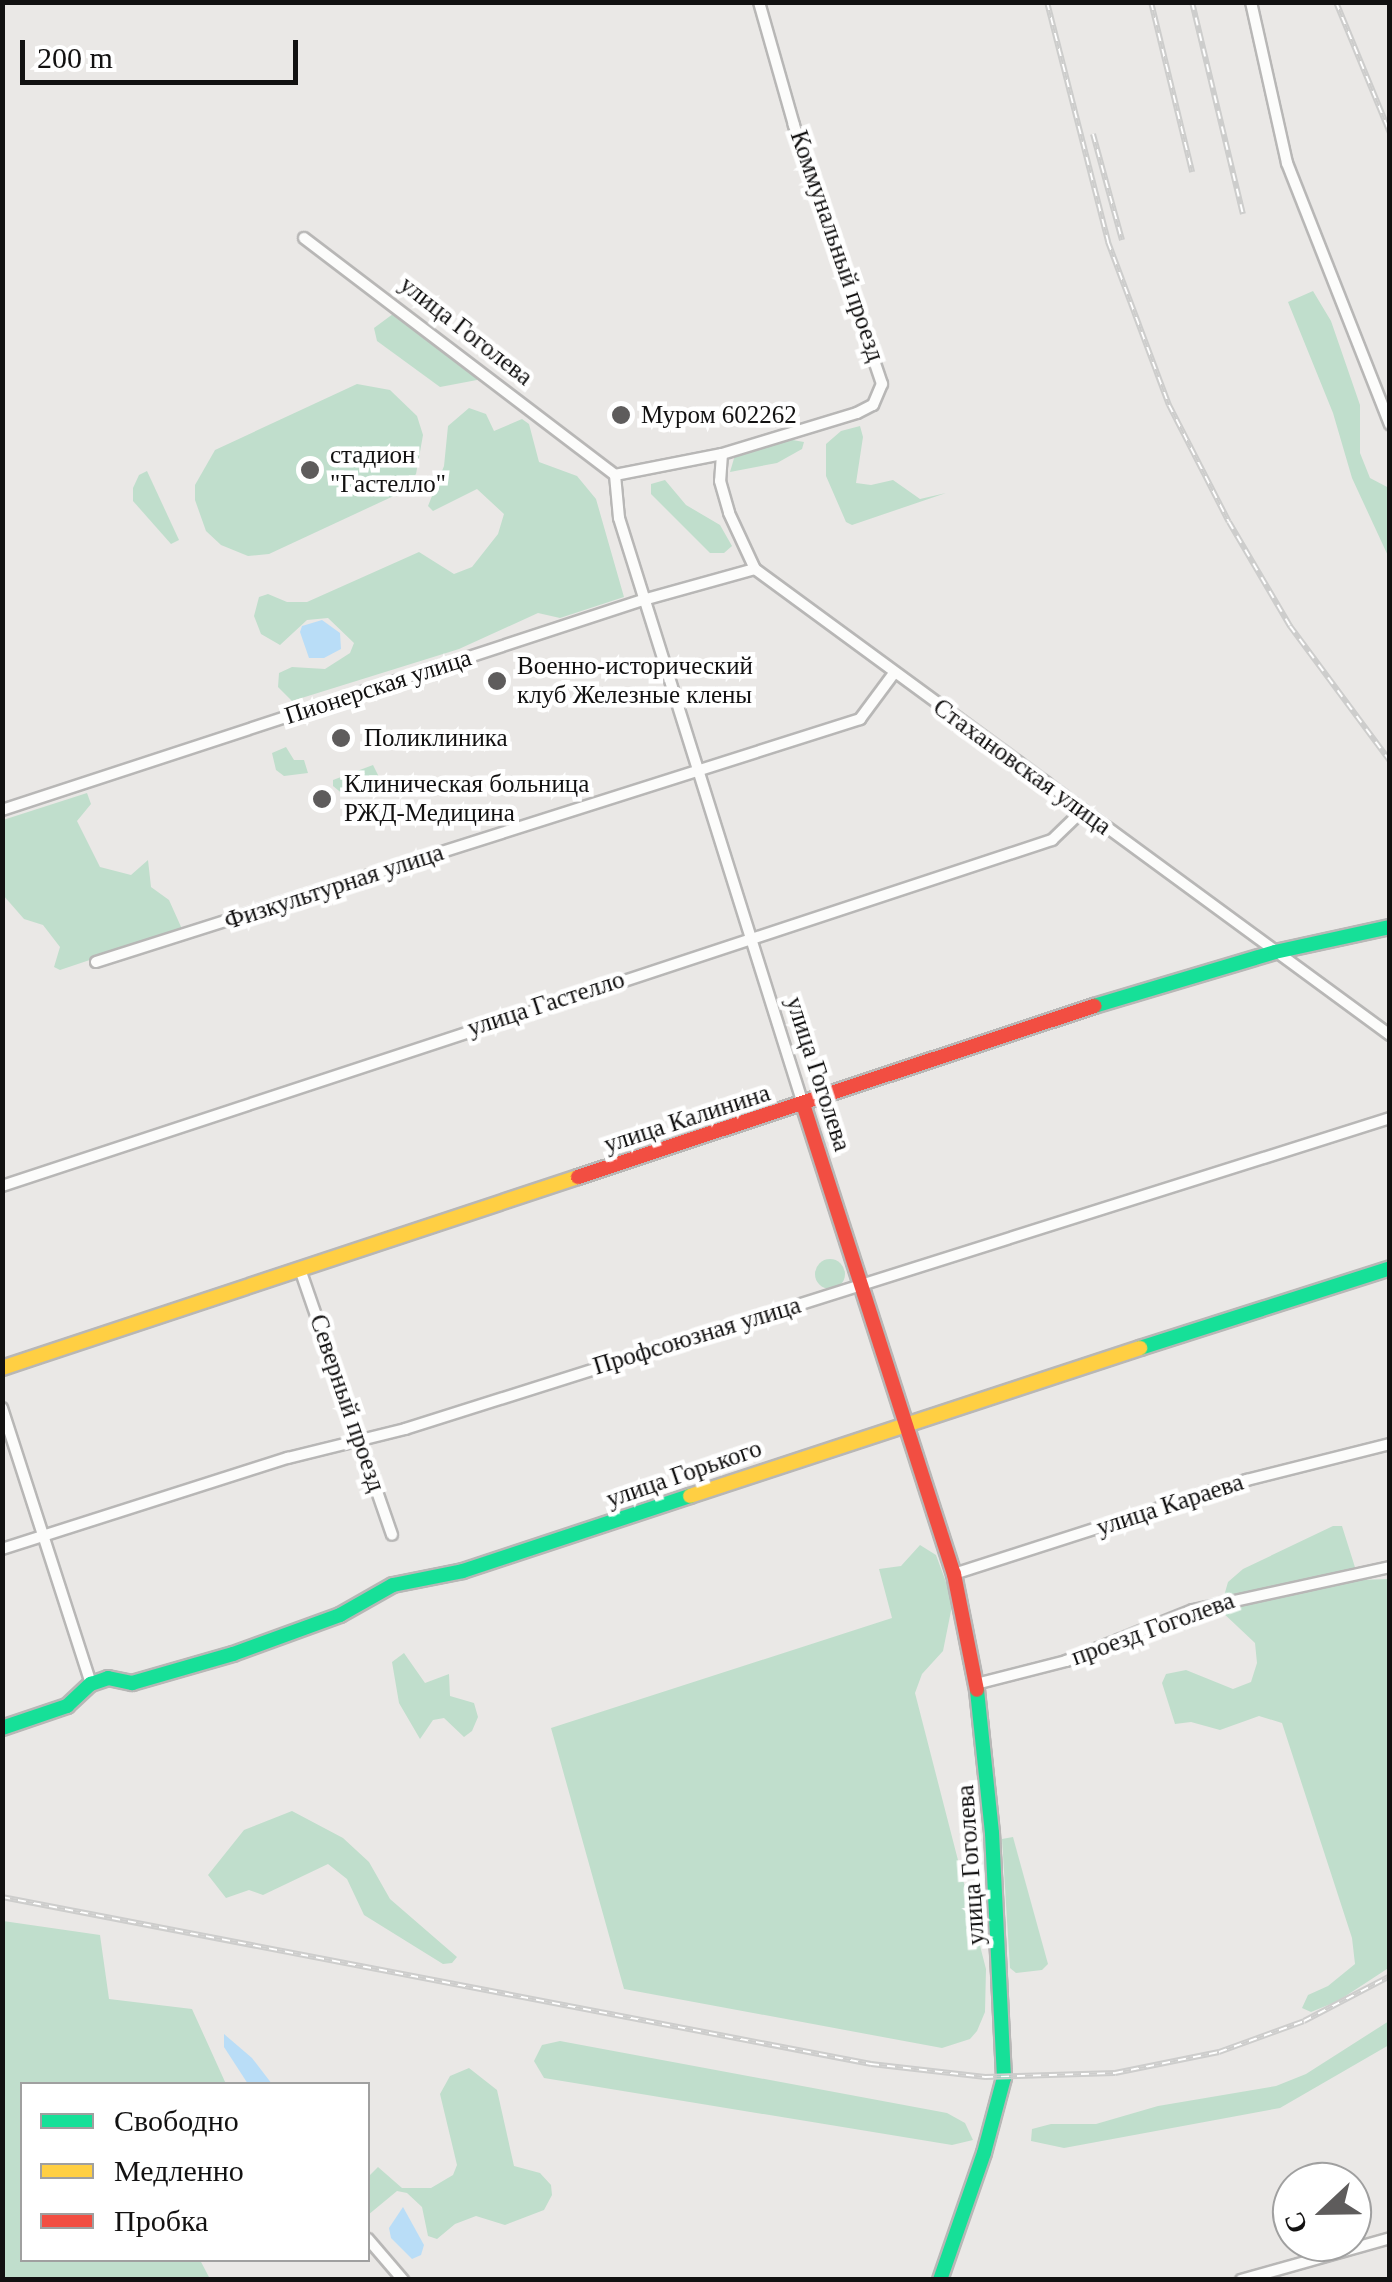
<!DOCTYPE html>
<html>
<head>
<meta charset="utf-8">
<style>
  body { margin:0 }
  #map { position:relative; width:1392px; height:2282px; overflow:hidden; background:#eae8e6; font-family:Georgia,serif }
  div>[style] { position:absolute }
  .green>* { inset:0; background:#c0decc }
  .round { border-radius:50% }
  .water>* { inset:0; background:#b9ddf7 }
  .roads { filter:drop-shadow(2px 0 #b8b7b6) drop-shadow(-2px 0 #b8b7b6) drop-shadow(0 2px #b8b7b6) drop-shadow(0 -2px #b8b7b6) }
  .street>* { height:10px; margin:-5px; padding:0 5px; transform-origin:5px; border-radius:5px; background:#fcfcfb }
  .fast>* { height:14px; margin:-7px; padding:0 7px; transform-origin:7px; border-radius:7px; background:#16e098 }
  .slow>* { height:14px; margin:-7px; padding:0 7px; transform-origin:7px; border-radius:7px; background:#ffcf43 }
  .jam>* { height:14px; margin:-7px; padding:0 7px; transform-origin:7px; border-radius:7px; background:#f24e42 }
  .rail>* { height:6px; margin-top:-3px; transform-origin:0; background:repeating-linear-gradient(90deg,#fff 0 8px,#cdcdcc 0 16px); box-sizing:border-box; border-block:2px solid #cdcdcc }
  .dots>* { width:28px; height:28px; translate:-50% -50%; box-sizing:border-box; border:5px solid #fff; border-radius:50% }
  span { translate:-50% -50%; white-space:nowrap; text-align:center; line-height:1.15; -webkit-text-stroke:9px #fff; paint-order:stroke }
  .street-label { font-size:25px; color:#121111 }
  .poi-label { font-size:25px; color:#121111 }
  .left { translate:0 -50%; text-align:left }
  .frame { position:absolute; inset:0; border:5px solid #121111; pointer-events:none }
  .legend { position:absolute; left:20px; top:2082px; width:350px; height:180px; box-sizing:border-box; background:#fff; border:2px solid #a0a0a0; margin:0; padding:12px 18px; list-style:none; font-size:30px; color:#121111 }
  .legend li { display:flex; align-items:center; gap:20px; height:50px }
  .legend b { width:50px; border:2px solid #a0a0a0 }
  .north { position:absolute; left:1272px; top:2162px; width:100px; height:100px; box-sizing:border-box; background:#fff; border:2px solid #a0a0a0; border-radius:50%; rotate:248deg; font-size:28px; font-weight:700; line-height:40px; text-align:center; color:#121111 }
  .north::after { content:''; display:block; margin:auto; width:35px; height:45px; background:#5e5c5c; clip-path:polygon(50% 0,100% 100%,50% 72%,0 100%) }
  .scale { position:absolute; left:20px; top:40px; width:278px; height:45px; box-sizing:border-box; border:5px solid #121111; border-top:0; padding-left:12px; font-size:30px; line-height:35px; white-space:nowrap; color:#121111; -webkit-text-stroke:8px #fff; paint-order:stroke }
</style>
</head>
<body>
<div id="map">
  <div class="green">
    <i style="clip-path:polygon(1313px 291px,1331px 321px,1360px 405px,1360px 453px,1370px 478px,1389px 488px,1389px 558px,1352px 478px,1333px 413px,1288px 302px)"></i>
    <i style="clip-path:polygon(397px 311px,479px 376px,477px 380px,440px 387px,377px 341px,374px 328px)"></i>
    <i style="clip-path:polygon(357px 384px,390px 390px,417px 416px,423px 435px,416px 474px,398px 494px,269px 554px,248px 556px,221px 545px,206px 531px,195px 500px,195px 485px,215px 450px)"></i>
    <i style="clip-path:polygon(469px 408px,486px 414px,494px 431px,522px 419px,529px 424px,539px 462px,577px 476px,596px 499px,624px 597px,560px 618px,538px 613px,459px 649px,292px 701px,278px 687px,279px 673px,292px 667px,325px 669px,350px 653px,354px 643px,328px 618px,307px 620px,280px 645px,261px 634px,254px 616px,259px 597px,268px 594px,287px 602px,307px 602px,419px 552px,454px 574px,472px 567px,498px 534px,504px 514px,477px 489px,433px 511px,428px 506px,444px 466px,448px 426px)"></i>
    <i style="clip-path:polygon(860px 426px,863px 437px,856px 483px,871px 485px,893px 480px,920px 499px,946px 493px,852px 525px,846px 522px,826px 476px,826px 444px,841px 431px)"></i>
    <i style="clip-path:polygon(787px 439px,804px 442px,802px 449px,777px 463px,730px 472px,735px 455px)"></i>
    <i style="clip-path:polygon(147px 471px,179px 540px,171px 544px,133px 501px,133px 488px,139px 475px)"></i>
    <i style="clip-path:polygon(665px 480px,686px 505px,720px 525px,732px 546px,724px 553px,710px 553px,651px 494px,651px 484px)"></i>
    <i style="clip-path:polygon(286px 747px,294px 760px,304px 760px,308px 773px,284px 776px,276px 770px,272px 753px)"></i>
    <i style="clip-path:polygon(373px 765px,380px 779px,374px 787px,344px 795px,333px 786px,333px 780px)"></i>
    <i style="clip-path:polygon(87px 793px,91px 804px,77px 821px,100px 867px,131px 875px,148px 860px,151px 887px,169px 900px,182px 929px,60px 970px,54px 967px,60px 947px,43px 925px,24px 919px,3px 895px,3px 820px)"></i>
    <i class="round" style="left:815px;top:1259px;width:30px;height:30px"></i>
    <i style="clip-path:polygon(1333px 1526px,1342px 1526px,1359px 1580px,1389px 1579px,1390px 1967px,1338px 2001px,1311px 2012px,1302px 2008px,1308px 1995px,1328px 1986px,1355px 1964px,1352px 1938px,1282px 1723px,1259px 1716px,1220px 1730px,1191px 1722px,1175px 1724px,1162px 1683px,1166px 1674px,1186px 1670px,1233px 1689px,1251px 1682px,1257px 1663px,1255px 1643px,1220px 1610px,1228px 1582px,1243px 1569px)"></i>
    <i style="clip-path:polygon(920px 1545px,936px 1555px,953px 1601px,943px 1651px,922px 1674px,915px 1693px,986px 1969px,985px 2012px,977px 2031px,970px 2039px,942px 2048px,624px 1989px,551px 1728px,892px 1618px,879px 1569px,901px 1566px)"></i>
    <i style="clip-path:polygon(404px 1653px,425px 1683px,449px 1674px,450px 1696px,474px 1703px,478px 1717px,472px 1731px,464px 1737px,444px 1718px,433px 1720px,420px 1739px,399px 1703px,392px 1662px)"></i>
    <i style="clip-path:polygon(292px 1811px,343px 1838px,369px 1862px,390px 1899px,457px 1957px,452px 1963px,443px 1964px,364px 1915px,347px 1879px,328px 1864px,263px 1895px,249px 1890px,226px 1898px,208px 1875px,244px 1830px)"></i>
    <i style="clip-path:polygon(1013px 1837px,1048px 1964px,1042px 1970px,1016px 1973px,1010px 1968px,1002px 1839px)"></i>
    <i style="clip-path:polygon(3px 1921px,100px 1935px,109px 1999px,192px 2009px,226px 2084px,22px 2084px,22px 2260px,200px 2260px,210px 2279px,3px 2279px)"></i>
    <i style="clip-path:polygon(1389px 2021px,1389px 2045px,1280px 2108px,1064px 2148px,1031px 2141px,1032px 2129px,1051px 2124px,1096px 2124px,1158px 2106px,1276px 2086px,1306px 2074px)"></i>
    <i style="clip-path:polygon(560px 2041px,947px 2113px,965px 2123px,973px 2140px,952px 2145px,544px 2078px,534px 2061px,542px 2045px)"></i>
    <i style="clip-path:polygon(469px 2068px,497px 2090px,514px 2166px,540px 2173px,551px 2185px,552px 2195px,544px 2210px,505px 2225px,476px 2216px,455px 2224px,437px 2239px,428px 2236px,422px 2207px,407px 2193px,397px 2191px,368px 2215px,368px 2177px,378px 2167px,402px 2188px,431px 2188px,453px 2175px,457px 2165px,440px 2094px,450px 2076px)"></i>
  </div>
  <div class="water">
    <i style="clip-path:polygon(322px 620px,340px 633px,341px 649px,324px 658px,309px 658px,300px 632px,302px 626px)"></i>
    <i style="clip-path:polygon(224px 2034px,252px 2058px,272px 2084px,248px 2084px,224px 2047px)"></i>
    <i style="clip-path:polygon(403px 2207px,424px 2245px,421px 2255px,412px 2259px,391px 2238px,389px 2228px)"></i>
  </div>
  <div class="roads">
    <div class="street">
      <i style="left:1251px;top:2px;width:165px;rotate:77.4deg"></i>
      <i style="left:1287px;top:163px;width:281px;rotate:68.5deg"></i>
      <i style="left:304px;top:238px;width:391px;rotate:37.3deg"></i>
      <i style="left:615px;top:475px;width:43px;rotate:84.7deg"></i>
      <i style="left:619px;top:518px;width:614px;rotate:72.57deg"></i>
      <i style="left:722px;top:454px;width:27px;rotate:94deg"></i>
      <i style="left:720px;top:481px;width:33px;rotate:74deg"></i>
      <i style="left:729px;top:513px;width:62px;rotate:65.1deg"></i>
      <i style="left:755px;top:569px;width:788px;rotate:36.27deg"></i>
      <i style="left:615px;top:475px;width:109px;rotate:-11.1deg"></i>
      <i style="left:722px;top:454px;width:141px;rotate:-16.9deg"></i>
      <i style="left:857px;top:413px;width:18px;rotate:-27deg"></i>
      <i style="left:873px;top:405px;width:23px;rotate:-67deg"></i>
      <i style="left:882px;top:384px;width:274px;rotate:-108.8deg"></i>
      <i style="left:794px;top:125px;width:128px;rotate:-105.9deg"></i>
      <i style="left:2px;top:810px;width:675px;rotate:-18.14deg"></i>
      <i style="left:643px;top:600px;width:116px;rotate:-15.5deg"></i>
      <i style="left:96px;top:962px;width:802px;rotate:-17.64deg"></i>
      <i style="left:860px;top:719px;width:57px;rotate:-53.5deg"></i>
      <i style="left:2px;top:1186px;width:1106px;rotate:-18.24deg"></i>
      <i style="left:1052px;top:840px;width:42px;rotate:-44deg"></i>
      <i style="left:301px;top:1272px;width:278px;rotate:70.9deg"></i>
      <i style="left:2px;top:1408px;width:290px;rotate:72.1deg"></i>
      <i style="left:2px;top:1549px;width:300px;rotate:-17.7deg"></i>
      <i style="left:288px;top:1458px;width:121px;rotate:-13.9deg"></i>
      <i style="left:405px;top:1429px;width:1033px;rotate:-17.52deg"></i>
      <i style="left:954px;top:1574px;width:308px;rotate:-17.8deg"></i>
      <i style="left:1247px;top:1480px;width:147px;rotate:-14.1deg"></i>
      <i style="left:976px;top:1684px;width:93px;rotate:-14.3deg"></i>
      <i style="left:1066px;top:1661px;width:137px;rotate:-21.9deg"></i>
      <i style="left:1193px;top:1610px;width:202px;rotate:-12.3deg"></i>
      <i style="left:368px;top:2239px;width:54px;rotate:49.5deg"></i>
      <i style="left:1241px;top:2280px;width:155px;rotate:-15.7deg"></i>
    </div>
    <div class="fast">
      <i style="left:1094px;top:1006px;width:189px;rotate:-16.6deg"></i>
      <i style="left:1275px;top:952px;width:118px;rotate:-12.3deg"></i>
      <i style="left:1140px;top:1348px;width:262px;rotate:-17.7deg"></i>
      <i style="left:2px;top:1728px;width:69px;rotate:-18.7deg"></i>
      <i style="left:67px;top:1706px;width:33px;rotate:-43deg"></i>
      <i style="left:91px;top:1684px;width:18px;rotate:-19deg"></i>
      <i style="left:108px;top:1678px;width:25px;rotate:12deg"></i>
      <i style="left:132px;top:1683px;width:105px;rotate:-16deg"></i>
      <i style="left:233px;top:1654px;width:114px;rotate:-20deg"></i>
      <i style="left:340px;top:1615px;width:61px;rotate:-29.5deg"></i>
      <i style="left:393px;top:1585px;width:71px;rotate:-11.3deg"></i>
      <i style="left:463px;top:1571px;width:239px;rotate:-18.3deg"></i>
      <i style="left:940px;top:2280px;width:134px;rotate:-70.9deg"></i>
      <i style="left:984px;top:2153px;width:78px;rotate:-75.1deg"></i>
      <i style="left:1004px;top:2078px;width:245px;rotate:-92.8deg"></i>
      <i style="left:992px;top:1833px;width:144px;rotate:-96deg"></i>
    </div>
    <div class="slow">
      <i style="left:2px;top:1368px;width:607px;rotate:-18.35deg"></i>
      <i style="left:690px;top:1496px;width:474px;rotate:-18.2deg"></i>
    </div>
    <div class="jam">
      <i style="left:803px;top:1104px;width:494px;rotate:72.2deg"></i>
      <i style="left:954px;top:1574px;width:118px;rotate:78.8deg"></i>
      <i style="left:578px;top:1177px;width:544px;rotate:-18.33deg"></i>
    </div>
  </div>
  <div class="rail">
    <i style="left:1047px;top:2px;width:248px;rotate:75.7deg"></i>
    <i style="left:1108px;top:242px;width:174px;rotate:69.5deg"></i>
    <i style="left:1169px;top:405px;width:131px;rotate:62.9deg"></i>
    <i style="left:1229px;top:522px;width:121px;rotate:59.6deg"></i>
    <i style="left:1290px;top:626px;width:168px;rotate:53.5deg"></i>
    <i style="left:1151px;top:2px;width:175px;rotate:76.4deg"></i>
    <i style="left:1192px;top:2px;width:218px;rotate:76.5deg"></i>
    <i style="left:1336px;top:2px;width:142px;rotate:67.6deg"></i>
    <i style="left:1093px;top:134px;width:110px;rotate:74.7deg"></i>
    <i style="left:2px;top:1897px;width:885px;rotate:10.88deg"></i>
    <i style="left:871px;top:2064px;width:115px;rotate:6.5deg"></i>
    <i style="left:985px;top:2077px;width:130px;rotate:-1.8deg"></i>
    <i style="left:1115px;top:2073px;width:106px;rotate:-11.4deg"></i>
    <i style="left:1219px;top:2052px;width:90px;rotate:-20deg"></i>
    <i style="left:1304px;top:2021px;width:97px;rotate:-27.6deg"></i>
  </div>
  <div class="dots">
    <i style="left:621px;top:415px;background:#5e5c5c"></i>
    <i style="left:310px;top:470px;background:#5e5c5c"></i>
    <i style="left:497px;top:681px;background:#5e5c5c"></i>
    <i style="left:341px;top:738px;background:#5e5c5c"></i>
    <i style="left:322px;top:799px;background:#5e5c5c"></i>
  </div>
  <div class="street-label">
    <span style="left:837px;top:246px;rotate:71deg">Коммунальный проезд</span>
    <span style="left:466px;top:331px;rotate:38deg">улица Гоголева</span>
    <span style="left:378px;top:687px;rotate:-18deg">Пионерская улица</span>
    <span style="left:1022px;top:767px;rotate:36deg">Стахановская улица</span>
    <span style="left:334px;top:887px;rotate:-18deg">Физкультурная улица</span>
    <span style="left:546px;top:1004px;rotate:-18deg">улица Гастелло</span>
    <span style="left:818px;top:1074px;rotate:72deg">улица Гоголева</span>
    <span style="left:687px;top:1119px;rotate:-18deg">улица Калинина</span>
    <span style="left:697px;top:1336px;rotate:-17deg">Профсоюзная улица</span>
    <span style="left:347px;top:1403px;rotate:71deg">Северный проезд</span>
    <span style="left:684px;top:1474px;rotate:-19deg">улица Горького</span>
    <span style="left:1170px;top:1505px;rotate:-18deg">улица Караева</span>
    <span style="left:1153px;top:1629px;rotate:-20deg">проезд Гоголева</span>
    <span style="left:971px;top:1865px;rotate:-94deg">улица Гоголева</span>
  </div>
  <div class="poi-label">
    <span class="left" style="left:641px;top:415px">Муром 602262</span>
    <span class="left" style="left:330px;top:470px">стадион<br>"Гастелло"</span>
    <span class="left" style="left:517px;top:681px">Военно-исторический<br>клуб Железные клены</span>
    <span class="left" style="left:364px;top:738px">Поликлиника</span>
    <span class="left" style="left:344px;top:799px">Клиническая больница<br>РЖД-Медицина</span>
  </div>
  <div class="frame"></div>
  <ul class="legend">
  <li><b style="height:12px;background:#16e098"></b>Свободно</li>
  <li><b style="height:12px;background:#ffcf43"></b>Медленно</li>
  <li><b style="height:12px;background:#f24e42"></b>Пробка</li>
  </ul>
  <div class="north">С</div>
  <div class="scale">200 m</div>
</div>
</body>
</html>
